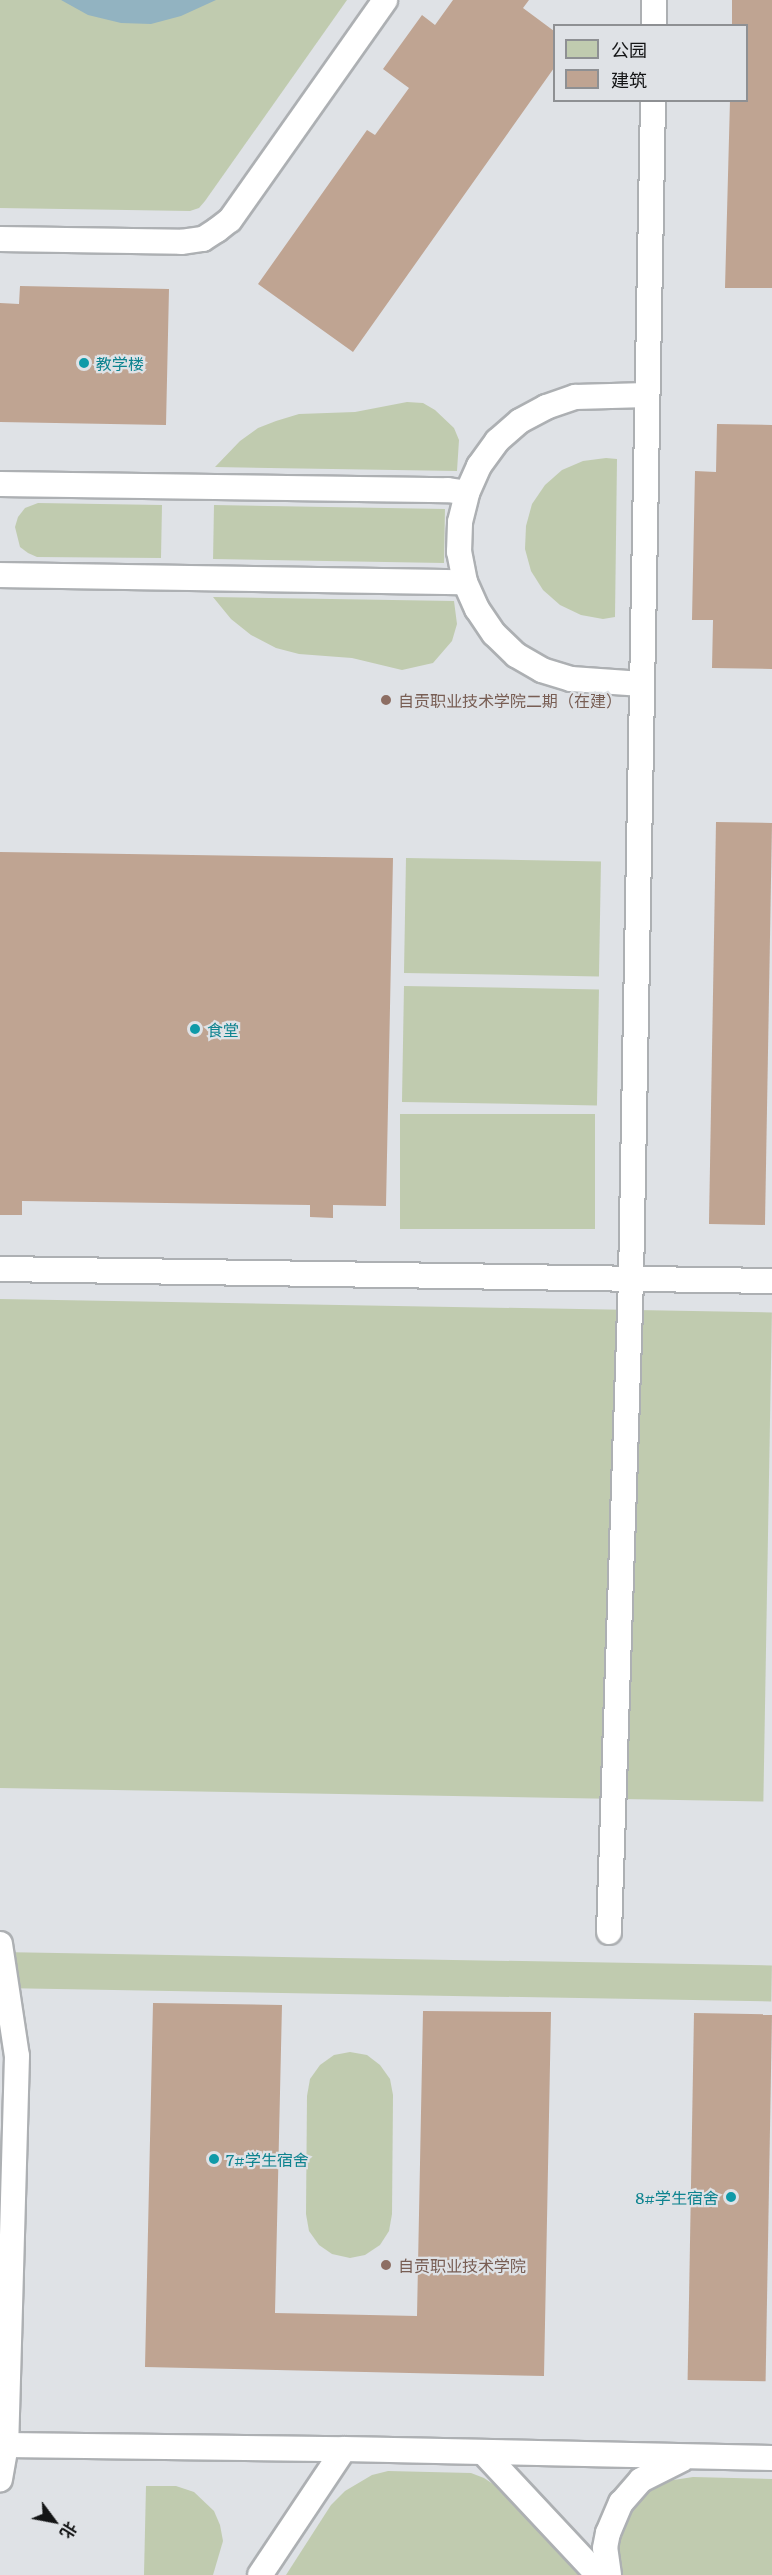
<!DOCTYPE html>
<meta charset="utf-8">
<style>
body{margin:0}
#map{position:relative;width:772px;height:2575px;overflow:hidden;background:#dfe2e6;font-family:Literata,"Noto Sans SC",serif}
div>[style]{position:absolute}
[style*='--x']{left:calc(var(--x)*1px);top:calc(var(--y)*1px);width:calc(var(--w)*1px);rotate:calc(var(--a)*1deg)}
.green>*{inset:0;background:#c0cbaf;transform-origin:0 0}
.water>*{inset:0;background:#92b3c1}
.building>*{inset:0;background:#bfa492;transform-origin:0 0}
.roads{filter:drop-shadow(2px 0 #adb0b3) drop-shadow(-2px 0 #adb0b3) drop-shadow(0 2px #adb0b3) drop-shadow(0 -2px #adb0b3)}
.lane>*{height:24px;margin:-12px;padding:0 12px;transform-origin:12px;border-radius:12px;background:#fff}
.dots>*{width:16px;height:16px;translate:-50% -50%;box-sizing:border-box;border:3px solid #dfe2e6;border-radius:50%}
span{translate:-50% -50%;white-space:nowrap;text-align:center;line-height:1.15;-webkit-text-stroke:4.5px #dfe2e6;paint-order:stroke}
.culture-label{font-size:16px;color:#0d838f}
.left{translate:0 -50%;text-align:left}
.right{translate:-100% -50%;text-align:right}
.education-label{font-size:16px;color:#785e54}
.legend{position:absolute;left:553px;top:24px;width:195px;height:78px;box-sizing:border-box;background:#dfe2e6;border:2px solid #8e9093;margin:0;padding:8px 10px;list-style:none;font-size:18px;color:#141516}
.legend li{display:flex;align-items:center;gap:12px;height:30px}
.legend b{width:30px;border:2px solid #8e9093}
.north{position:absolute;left:24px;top:2491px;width:60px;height:60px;-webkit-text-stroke:4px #dfe2e6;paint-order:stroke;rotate:122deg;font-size:16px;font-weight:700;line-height:24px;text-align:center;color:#141516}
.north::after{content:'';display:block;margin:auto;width:21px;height:27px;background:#141516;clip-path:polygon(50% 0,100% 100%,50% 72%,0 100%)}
</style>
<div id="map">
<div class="green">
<div style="clip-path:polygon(0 0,347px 0,205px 201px,199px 208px,190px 211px,0 208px)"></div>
<div style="clip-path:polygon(407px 402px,423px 403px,435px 410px,454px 428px,459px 440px,457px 471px,215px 467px,240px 441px,258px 428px,276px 421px,299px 414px,355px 412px)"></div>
<div style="clip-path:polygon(606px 458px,617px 459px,615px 617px,603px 619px,581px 615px,560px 605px,543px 590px,531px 571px,525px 549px,526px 526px,532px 504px,545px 485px,562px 470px,583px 461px)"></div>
<div style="clip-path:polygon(38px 503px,162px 505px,161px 558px,37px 557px,28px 553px,20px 547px,15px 527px,18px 517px,25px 508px)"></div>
<div style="left:214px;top:505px;width:231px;height:54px;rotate:1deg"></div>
<div style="clip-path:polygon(213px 597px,454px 601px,457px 624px,452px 641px,433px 663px,402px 670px,352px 658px,299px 654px,276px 648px,251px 635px,231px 619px)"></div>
<div style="left:406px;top:858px;width:195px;height:115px;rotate:1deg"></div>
<div style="left:404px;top:986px;width:195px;height:116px;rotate:1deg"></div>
<div style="left:400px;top:1114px;width:195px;height:115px"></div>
<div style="left:0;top:1299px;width:772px;height:489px;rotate:1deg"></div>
<div style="left:0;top:1952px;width:772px;height:36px;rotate:1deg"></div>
<div style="clip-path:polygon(350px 2052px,367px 2055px,380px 2065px,390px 2079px,393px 2095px,392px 2214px,389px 2231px,380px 2245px,365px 2255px,350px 2258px,332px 2254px,319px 2245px,309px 2231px,306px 2214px,307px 2096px,310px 2079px,320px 2065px,334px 2055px)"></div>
<div style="clip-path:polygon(388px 2471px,471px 2473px,484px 2478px,499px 2488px,580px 2575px,286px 2575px,331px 2505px,345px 2491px,372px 2475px)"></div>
<div style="clip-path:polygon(693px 2477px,772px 2479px,772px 2575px,623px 2575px,619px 2551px,620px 2536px,632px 2508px,643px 2496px,667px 2481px)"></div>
<div style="clip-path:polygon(146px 2486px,176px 2486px,194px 2492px,214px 2511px,220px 2525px,223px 2541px,213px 2575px,144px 2575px)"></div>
</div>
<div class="water">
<div style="clip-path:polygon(61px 0,216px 0,181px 16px,151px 24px,121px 23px,88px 15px)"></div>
</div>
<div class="building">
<div style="clip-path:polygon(453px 0,529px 0,523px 8px,554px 31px,554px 68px,353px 352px,258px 284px,367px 130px,375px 135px,409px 88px,383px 69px,422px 15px,435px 25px)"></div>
<div style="clip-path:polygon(732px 0,772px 0,772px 288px,725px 288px,730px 100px,747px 100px,747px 26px,732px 26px)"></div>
<div style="clip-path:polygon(20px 286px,169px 289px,166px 425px,0 422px,0 303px,19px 304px)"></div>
<div style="clip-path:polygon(717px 424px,772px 425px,772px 669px,712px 668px,713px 620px,692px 620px,695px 471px,716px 472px)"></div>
<div style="left:716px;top:822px;width:56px;height:402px;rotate:1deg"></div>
<div style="clip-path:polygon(0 852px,393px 858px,386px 1206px,333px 1205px,333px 1218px,310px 1217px,310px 1205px,22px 1201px,22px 1215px,0 1215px)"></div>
<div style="clip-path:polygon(153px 2003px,282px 2005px,275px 2313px,417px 2316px,423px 2011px,551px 2012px,544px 2376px,145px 2367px)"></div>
<div style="left:694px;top:2013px;width:78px;height:367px;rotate:1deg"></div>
</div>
<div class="roads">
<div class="lane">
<div style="--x:654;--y:26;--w:26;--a:-90"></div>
<div style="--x:0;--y:239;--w:181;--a:0.9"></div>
<div style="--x:181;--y:242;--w:22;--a:-8"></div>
<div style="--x:203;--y:239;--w:17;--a:-33"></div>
<div style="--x:217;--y:230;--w:16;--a:-38"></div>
<div style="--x:230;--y:220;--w:269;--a:-54.8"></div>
<div style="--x:0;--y:484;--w:448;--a:0.8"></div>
<div style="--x:448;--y:490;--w:19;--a:9"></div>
<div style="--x:0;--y:575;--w:465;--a:0.9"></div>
<div style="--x:642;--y:684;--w:71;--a:-176"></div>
<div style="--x:571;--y:679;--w:30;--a:-163"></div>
<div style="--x:542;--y:670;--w:30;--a:-150"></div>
<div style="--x:516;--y:655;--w:30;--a:-136"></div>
<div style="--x:494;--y:634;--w:30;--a:-124"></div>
<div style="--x:477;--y:609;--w:30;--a:-114"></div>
<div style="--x:465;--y:582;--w:31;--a:-101"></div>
<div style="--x:459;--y:552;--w:30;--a:-88"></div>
<div style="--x:460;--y:522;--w:30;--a:-76"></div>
<div style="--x:467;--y:493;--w:30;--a:-66"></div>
<div style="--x:479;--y:466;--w:31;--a:-54"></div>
<div style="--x:497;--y:441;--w:30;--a:-41"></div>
<div style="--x:520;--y:421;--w:30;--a:-28"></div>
<div style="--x:546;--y:407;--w:31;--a:-19"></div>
<div style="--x:575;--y:397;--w:72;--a:-1.6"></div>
<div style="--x:0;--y:1269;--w:772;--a:0.89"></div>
<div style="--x:609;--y:1932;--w:653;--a:-88.07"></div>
<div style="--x:631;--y:1279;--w:1179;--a:-88.93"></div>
<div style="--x:0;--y:1944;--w:113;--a:81.4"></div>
<div style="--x:17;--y:2056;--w:389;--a:91.6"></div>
<div style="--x:6;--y:2445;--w:35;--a:100"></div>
<div style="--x:6;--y:2445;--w:338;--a:0.7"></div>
<div style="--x:344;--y:2449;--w:428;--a:1.2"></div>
<div style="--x:483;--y:2452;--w:168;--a:46.9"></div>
<div style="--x:260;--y:2575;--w:151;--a:-56.3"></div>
<div style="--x:609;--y:2575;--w:27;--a:-98"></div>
<div style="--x:605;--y:2548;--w:15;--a:-79"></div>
<div style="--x:608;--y:2533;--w:33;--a:-67"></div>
<div style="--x:621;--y:2503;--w:30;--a:-49"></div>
<div style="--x:641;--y:2480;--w:45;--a:-26.6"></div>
</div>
</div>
<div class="dots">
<div style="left:84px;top:363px;background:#0f9aa8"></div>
<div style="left:386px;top:700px;background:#8d6e63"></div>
<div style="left:195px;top:1029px;background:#0f9aa8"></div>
<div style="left:214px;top:2159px;background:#0f9aa8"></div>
<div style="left:731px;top:2197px;background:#0f9aa8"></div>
<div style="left:386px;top:2265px;background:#8d6e63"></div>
</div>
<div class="culture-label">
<span class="left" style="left:96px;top:363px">教学楼</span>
<span class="left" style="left:207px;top:1029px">食堂</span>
<span class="left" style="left:226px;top:2159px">7#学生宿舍</span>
<span class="right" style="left:719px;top:2197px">8#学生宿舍</span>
</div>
<div class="education-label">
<span class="left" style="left:398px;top:700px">自贡职业技术学院二期（在建）</span>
<span class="left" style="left:398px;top:2265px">自贡职业技术学院</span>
</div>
<ul class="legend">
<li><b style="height:16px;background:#c0cbaf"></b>公园</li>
<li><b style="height:16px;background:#bfa492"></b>建筑</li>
</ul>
<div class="north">北</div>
</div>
